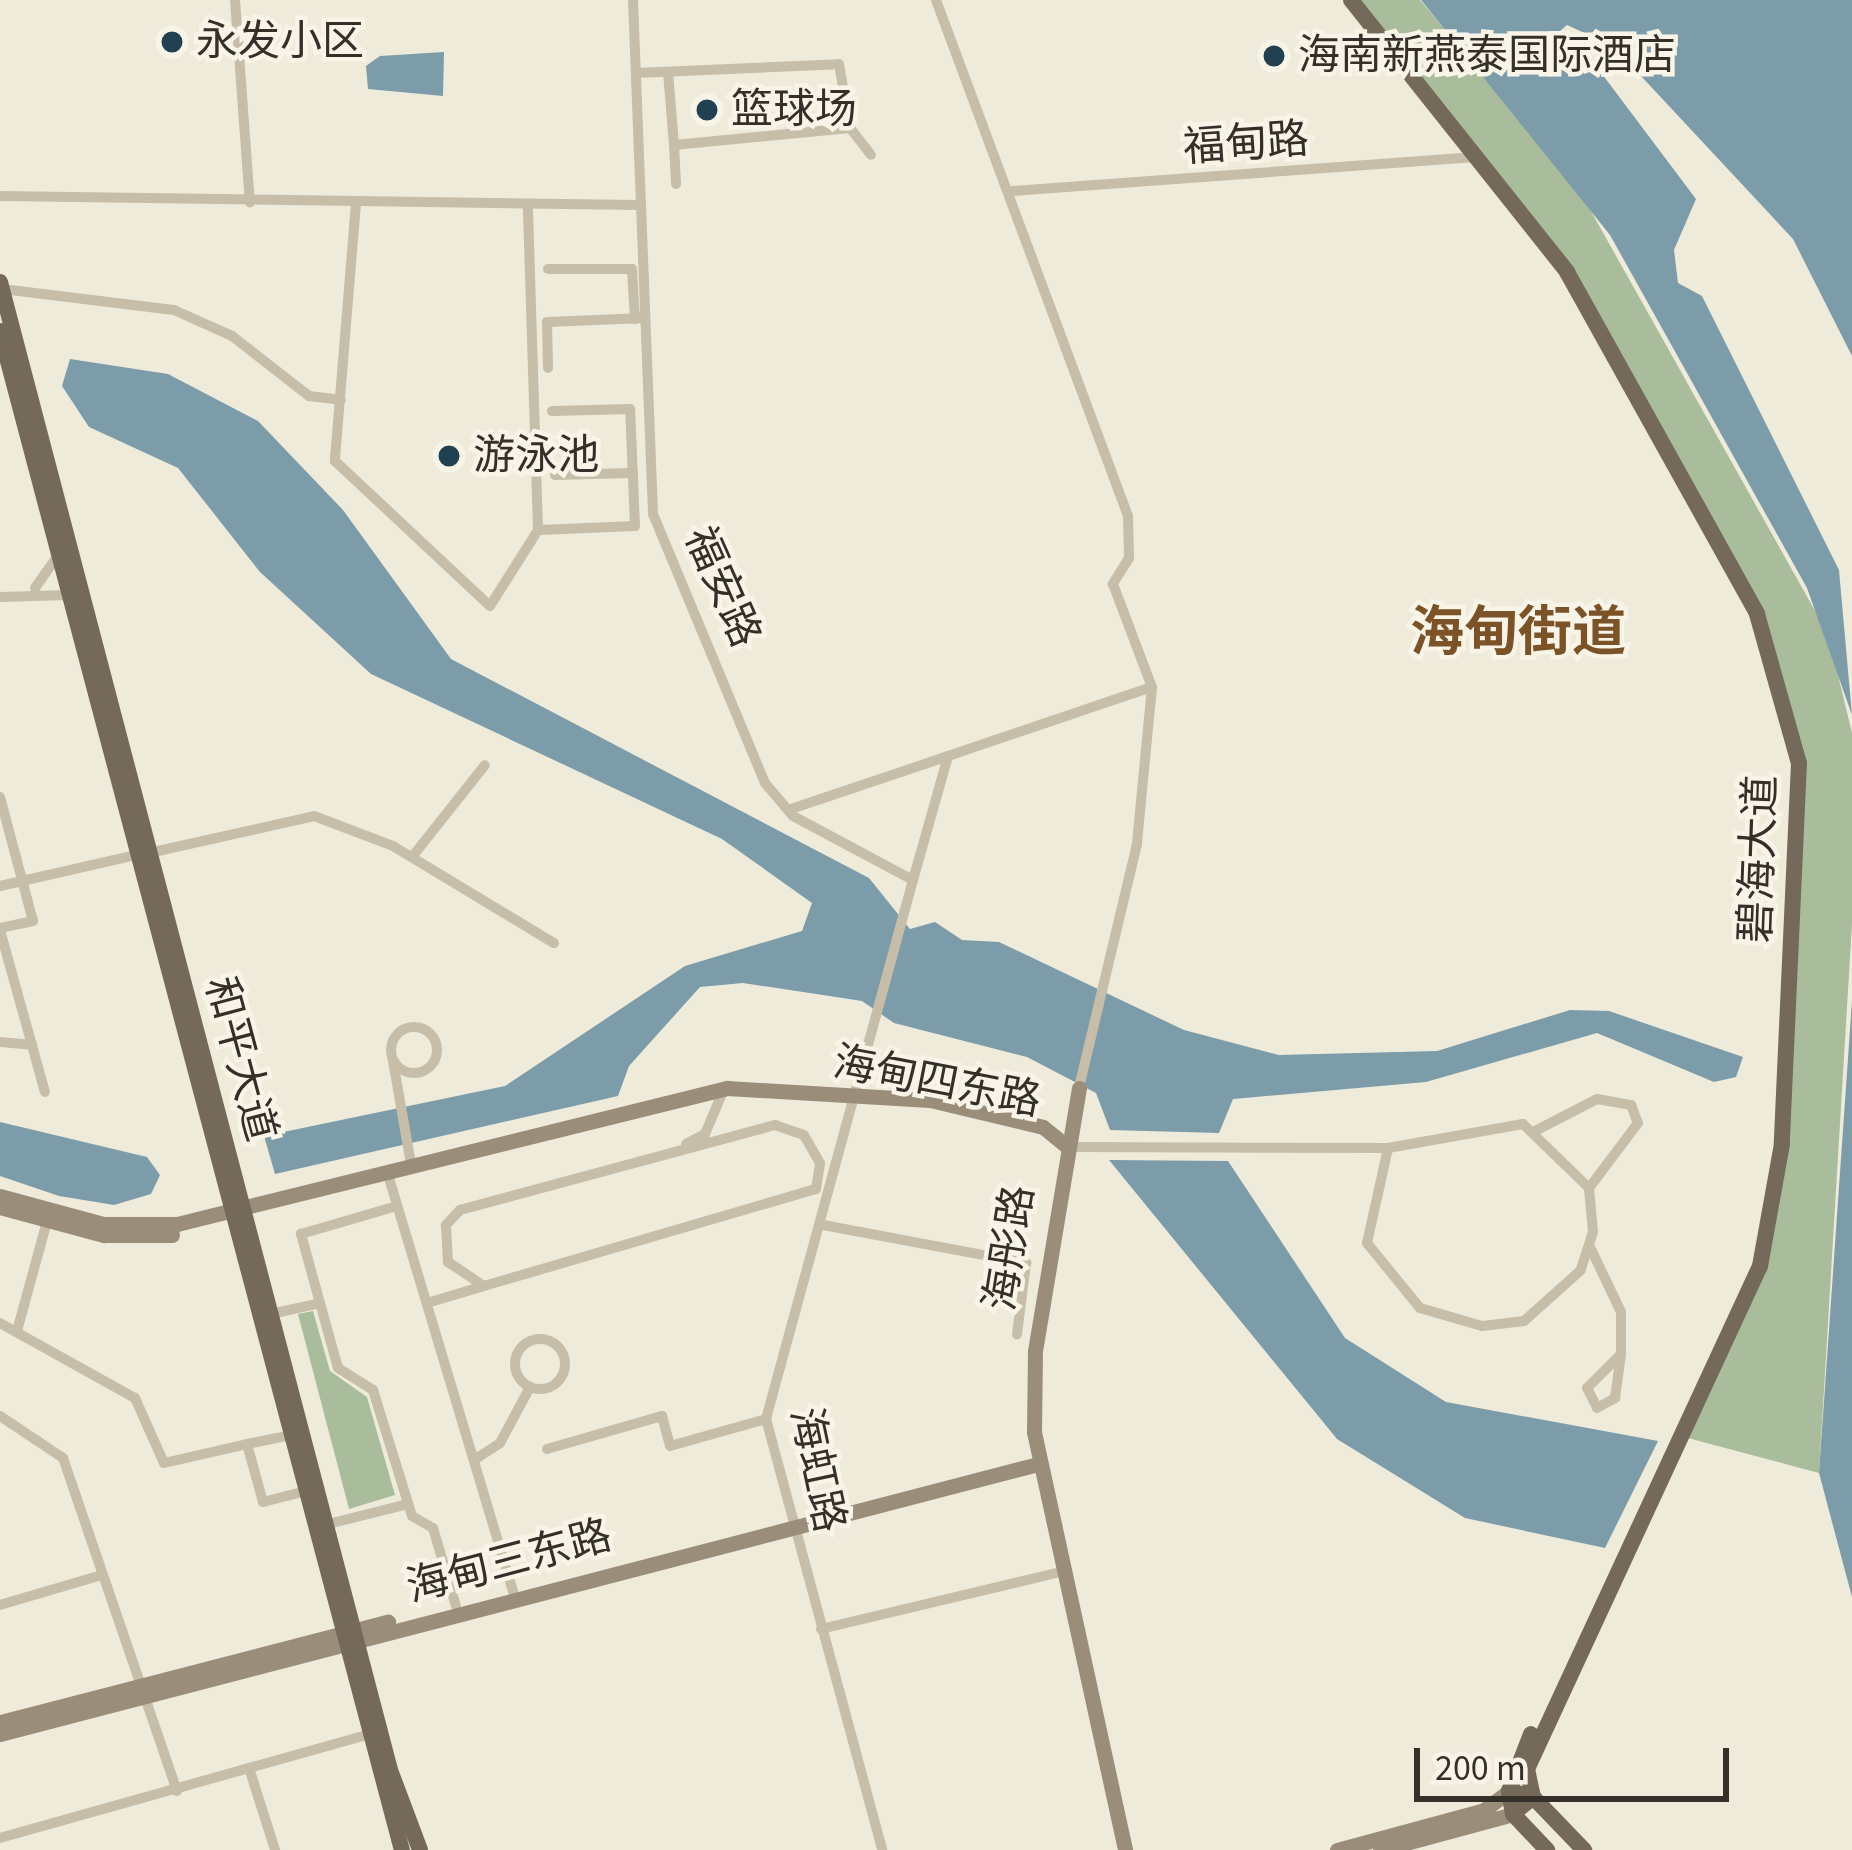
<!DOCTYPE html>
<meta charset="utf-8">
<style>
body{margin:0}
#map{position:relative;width:1852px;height:1850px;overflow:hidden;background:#efebdb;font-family:"Source Sans 3","Noto Sans SC",sans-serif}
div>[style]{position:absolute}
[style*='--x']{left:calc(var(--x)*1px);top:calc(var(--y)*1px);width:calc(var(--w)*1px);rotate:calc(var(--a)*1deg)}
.green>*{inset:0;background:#a9bd9c}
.water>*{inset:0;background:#7c9caa}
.street>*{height:10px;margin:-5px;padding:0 5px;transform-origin:5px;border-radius:5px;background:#c6bea8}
.street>.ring{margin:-5px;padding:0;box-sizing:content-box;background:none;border:10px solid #c6bea8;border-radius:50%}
.secondary>*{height:15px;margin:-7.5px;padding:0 7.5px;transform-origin:7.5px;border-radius:7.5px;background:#9a8e7a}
.primary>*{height:16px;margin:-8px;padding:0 8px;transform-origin:8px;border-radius:8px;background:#756a5a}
.dots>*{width:33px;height:33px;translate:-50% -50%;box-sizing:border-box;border:6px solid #f8f4e7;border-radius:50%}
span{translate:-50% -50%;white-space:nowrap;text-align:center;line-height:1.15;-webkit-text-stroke:9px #f8f4e7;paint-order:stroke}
.poi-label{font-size:42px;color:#342f28}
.left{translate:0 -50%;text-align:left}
.street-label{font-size:42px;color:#342f28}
.district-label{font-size:54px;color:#7c5227;font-weight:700}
.scale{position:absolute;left:1414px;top:1748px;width:315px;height:54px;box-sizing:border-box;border:6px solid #342f28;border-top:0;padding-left:15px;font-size:36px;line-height:42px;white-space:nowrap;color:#342f28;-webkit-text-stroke:9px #f8f4e7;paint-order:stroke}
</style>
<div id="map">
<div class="green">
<div style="clip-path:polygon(1353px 0,1420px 0,1578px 188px,1828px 634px,1852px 733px,1852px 924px,1819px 1473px,1684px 1437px,1752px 1295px,1778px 1176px,1801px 794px,1770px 643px,1582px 298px)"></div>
<div style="clip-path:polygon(313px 1311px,330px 1371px,367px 1397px,395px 1495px,349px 1509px,298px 1314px)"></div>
</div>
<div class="water">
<div style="clip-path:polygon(1421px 0,1852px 0,1852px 356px,1793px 239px,1613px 46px,1567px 25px,1522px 64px,1539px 74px,1572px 55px,1596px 66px,1696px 199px,1674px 250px,1678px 283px,1702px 296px,1839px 570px,1852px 715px,1807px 588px,1610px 235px)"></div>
<div style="clip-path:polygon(444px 52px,443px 96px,368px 89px,366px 66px,380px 56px)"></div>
<div style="clip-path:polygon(70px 359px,168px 374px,258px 421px,343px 510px,451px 659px,869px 878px,910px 929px,935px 922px,962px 940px,999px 942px,1184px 1030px,1279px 1055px,1437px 1051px,1570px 1010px,1609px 1011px,1743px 1057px,1736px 1077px,1714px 1082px,1597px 1033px,1426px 1082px,1233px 1099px,1219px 1133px,1110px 1130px,1096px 1093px,1027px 1057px,894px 1023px,862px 1001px,743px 983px,700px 987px,629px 1066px,618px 1096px,275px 1174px,264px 1136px,505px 1086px,685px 966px,802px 931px,812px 903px,722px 839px,371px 674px,260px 572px,178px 468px,89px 427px,62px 386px)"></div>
<div style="clip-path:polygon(1852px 1001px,1852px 1597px,1819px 1473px)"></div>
<div style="clip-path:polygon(0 1122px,147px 1157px,160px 1175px,151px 1194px,114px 1205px,59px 1196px,0 1176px)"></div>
<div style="clip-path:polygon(1109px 1160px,1228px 1161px,1345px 1338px,1446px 1402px,1658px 1441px,1605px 1548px,1465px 1518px,1337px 1439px)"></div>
</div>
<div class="street">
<div style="--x:235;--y:0;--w:203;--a:85.8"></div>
<div style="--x:633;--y:0;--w:514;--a:87.77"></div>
<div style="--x:653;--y:514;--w:291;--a:67.4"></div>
<div style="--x:765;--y:783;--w:43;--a:49.7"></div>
<div style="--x:793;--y:816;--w:136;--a:28.1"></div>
<div style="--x:913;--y:880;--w:559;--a:105.26"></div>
<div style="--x:766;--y:1419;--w:446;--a:74.9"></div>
<div style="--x:936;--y:0;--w:551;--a:69.59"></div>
<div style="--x:1128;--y:516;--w:42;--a:88.6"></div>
<div style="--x:1129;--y:558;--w:31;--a:122"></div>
<div style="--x:1113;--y:584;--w:110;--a:69.3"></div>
<div style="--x:1152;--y:687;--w:158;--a:95.5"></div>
<div style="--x:1137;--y:844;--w:251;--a:103.4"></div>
<div style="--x:668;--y:72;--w:73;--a:85.3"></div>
<div style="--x:674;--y:145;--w:177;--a:-5.5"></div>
<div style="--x:636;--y:73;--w:203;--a:-2.5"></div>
<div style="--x:839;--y:64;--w:65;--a:80.2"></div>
<div style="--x:850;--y:128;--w:34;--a:52"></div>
<div style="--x:674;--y:145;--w:39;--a:87"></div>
<div style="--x:1012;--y:191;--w:465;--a:-4.2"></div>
<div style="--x:0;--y:196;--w:640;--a:0.81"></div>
<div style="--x:356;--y:203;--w:259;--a:94.7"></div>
<div style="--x:335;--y:461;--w:212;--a:43.1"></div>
<div style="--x:490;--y:606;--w:90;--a:-57.7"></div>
<div style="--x:538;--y:530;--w:326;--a:-91.8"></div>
<div style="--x:548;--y:269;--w:84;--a:0"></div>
<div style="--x:632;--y:269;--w:50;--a:86.6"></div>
<div style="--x:2;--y:289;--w:173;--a:7"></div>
<div style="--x:174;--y:310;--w:64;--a:24.1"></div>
<div style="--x:232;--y:336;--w:98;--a:37.9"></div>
<div style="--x:309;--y:396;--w:32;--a:7"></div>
<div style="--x:548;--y:368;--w:46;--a:-91.2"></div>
<div style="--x:547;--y:322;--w:98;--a:-2.3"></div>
<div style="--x:555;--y:475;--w:78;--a:-1.5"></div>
<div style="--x:538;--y:530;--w:97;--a:-2.4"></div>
<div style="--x:635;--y:526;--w:117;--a:-92.4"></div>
<div style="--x:630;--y:409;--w:78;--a:178.5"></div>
<div style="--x:35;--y:588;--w:42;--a:-54.8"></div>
<div style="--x:0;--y:597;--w:69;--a:-1.7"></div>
<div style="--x:0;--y:797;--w:128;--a:75.1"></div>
<div style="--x:33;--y:921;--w:34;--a:168"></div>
<div style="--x:788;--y:810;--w:169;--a:-18.6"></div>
<div style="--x:149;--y:853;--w:169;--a:-12.6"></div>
<div style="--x:314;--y:816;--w:85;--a:20.8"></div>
<div style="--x:393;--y:846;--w:188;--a:31.1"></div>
<div style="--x:412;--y:857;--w:117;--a:-51.6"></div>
<div style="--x:913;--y:880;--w:129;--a:-74.2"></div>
<div style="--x:948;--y:756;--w:215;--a:-18.7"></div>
<div style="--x:0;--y:886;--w:140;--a:-12.8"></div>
<div style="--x:0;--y:930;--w:168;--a:74.5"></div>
<div class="ring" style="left:391px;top:1027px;width:36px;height:36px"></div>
<div style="--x:0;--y:1042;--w:32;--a:5"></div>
<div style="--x:393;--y:1061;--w:105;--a:80.1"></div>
<div style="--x:1537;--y:1130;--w:68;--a:-27.3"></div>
<div style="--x:1597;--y:1099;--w:35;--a:10"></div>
<div style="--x:1631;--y:1105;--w:19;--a:69"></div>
<div style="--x:1638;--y:1123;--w:81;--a:127"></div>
<div style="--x:686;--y:1144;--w:21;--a:-28"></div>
<div style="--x:705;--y:1134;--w:41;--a:-67.2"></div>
<div style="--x:1068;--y:1147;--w:320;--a:0.2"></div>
<div style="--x:1388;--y:1148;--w:137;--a:-10.1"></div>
<div style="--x:1523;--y:1124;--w:92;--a:44.1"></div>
<div style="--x:1589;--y:1188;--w:44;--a:84.8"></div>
<div style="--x:1593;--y:1232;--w:40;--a:108"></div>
<div style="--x:1581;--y:1270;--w:76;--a:138.2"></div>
<div style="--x:1524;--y:1321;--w:42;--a:173.2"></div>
<div style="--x:1482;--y:1326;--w:65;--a:-163.8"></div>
<div style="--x:1420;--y:1308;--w:84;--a:-129.2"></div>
<div style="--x:1367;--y:1243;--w:97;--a:-77.5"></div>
<div style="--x:389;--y:1178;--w:432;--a:73.3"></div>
<div style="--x:823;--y:1225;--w:207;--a:10.6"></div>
<div style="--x:1026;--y:1263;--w:72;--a:97.2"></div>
<div style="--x:1590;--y:1247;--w:72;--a:64.5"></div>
<div style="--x:1621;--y:1312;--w:42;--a:90"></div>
<div style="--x:1621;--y:1354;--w:48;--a:135"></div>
<div style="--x:1587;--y:1388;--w:22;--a:63"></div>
<div style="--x:1597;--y:1408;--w:21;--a:-29"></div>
<div style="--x:1615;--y:1398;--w:44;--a:-82.2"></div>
<div style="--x:320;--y:1303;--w:67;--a:74.5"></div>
<div style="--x:338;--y:1368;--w:41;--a:32.2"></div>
<div style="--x:373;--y:1390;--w:132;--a:72.8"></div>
<div style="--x:412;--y:1516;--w:24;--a:30"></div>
<div style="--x:433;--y:1528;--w:81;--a:73.6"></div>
<div style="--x:427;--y:1303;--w:59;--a:-16.6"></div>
<div style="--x:484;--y:1286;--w:346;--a:-16.3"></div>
<div style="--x:816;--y:1189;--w:26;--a:-81"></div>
<div style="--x:820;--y:1163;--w:32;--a:-120"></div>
<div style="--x:804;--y:1135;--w:31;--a:-161"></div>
<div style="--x:775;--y:1125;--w:326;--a:164.9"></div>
<div style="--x:460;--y:1210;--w:21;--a:133"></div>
<div style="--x:446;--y:1225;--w:37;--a:87"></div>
<div style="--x:448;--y:1262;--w:43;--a:33.7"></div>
<div style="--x:271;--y:1314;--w:50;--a:-12.7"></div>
<div style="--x:320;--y:1303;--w:72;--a:-105.4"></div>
<div style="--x:301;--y:1234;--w:100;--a:-16.3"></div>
<div style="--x:0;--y:1323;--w:154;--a:29.1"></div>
<div style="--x:135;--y:1398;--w:71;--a:66"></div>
<div style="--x:164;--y:1463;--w:85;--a:-12.9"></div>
<div style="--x:247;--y:1444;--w:60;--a:74.6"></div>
<div style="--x:263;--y:1502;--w:40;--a:-14.4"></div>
<div style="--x:17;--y:1331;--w:114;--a:-74.7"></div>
<div class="ring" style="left:515px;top:1339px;width:40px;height:40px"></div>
<div style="--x:0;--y:1416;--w:76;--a:33.7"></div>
<div style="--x:63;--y:1458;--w:352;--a:71.1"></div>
<div style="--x:247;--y:1444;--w:41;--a:-11.3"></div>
<div style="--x:547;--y:1449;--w:120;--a:-16"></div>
<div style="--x:662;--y:1416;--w:31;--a:75"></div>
<div style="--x:670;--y:1446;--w:100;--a:-15.7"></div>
<div style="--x:474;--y:1460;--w:31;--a:-33"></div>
<div style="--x:500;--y:1443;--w:64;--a:-61.8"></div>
<div style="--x:328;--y:1524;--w:82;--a:-14"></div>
<div style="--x:0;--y:1605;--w:106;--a:-16.4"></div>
<div style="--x:821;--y:1629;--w:246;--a:-13.4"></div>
<div style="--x:250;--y:1771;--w:83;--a:72.4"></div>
<div style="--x:0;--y:1838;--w:378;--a:-15.7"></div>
</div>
<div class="secondary">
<div style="--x:1079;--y:1088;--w:267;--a:99.5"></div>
<div style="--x:1035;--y:1351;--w:81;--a:90.7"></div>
<div style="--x:1034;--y:1432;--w:428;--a:77.7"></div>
<div style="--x:0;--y:1196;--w:108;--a:15.1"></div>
<div style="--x:104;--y:1224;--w:73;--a:0"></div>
<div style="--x:177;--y:1224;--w:567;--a:-13.89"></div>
<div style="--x:727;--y:1088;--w:203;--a:3.4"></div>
<div style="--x:930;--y:1100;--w:116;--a:13.4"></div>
<div style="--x:1043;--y:1127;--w:32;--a:39"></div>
<div style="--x:0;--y:1207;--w:108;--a:15.1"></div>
<div style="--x:104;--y:1235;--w:68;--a:0"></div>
<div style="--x:0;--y:1722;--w:401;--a:-14.5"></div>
<div style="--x:0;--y:1734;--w:1073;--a:-14.58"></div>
<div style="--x:1337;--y:1850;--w:152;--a:-15.2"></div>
<div style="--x:1484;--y:1810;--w:31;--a:-37"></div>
<div style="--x:1380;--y:1850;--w:138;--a:-15.1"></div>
</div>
<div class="primary">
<div style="--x:1351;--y:0;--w:347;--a:51.5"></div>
<div style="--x:1567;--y:272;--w:391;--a:60.9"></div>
<div style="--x:1757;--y:614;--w:155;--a:74.3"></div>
<div style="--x:1799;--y:763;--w:381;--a:92.6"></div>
<div style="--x:1782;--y:1144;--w:124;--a:100.2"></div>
<div style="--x:1760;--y:1266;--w:554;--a:114.85"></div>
<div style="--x:1527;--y:1769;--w:29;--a:78"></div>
<div style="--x:1533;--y:1797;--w:74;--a:46.1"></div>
<div style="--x:0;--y:282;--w:1538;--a:75.31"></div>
<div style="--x:390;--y:1770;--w:85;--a:69.4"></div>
<div style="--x:0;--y:331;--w:1571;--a:75.18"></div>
<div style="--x:1509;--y:1791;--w:25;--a:14"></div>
<div style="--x:1533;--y:1797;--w:26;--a:140"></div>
<div style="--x:1513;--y:1814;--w:23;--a:-100"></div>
<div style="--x:1509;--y:1791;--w:61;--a:-68.9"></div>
<div style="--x:1513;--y:1814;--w:50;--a:46.6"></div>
</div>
<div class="dots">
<div style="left:172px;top:42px;background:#214152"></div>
<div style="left:1274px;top:56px;background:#214152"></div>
<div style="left:707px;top:110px;background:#214152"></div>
<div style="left:449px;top:456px;background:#214152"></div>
</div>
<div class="poi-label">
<span class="left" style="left:196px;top:42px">永发小区</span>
<span class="left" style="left:1298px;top:56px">海南新燕泰国际酒店</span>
<span class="left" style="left:731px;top:110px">篮球场</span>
<span class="left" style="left:473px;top:456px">游泳池</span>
</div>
<div class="street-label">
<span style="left:1246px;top:144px;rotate:-4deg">福甸路</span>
<span style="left:722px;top:587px;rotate:66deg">福安路</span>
<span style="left:1759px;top:859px;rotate:-88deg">碧海大道</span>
<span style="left:240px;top:1059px;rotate:75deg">和平大道</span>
<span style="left:937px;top:1082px;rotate:11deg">海甸四东路</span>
<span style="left:1010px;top:1248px;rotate:-81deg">海彤路</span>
<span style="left:817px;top:1470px;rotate:78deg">海虹路</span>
<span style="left:509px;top:1562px;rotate:-15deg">海甸三东路</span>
</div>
<div class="district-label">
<span style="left:1518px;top:634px">海甸街道</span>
</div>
<div class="scale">200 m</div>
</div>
